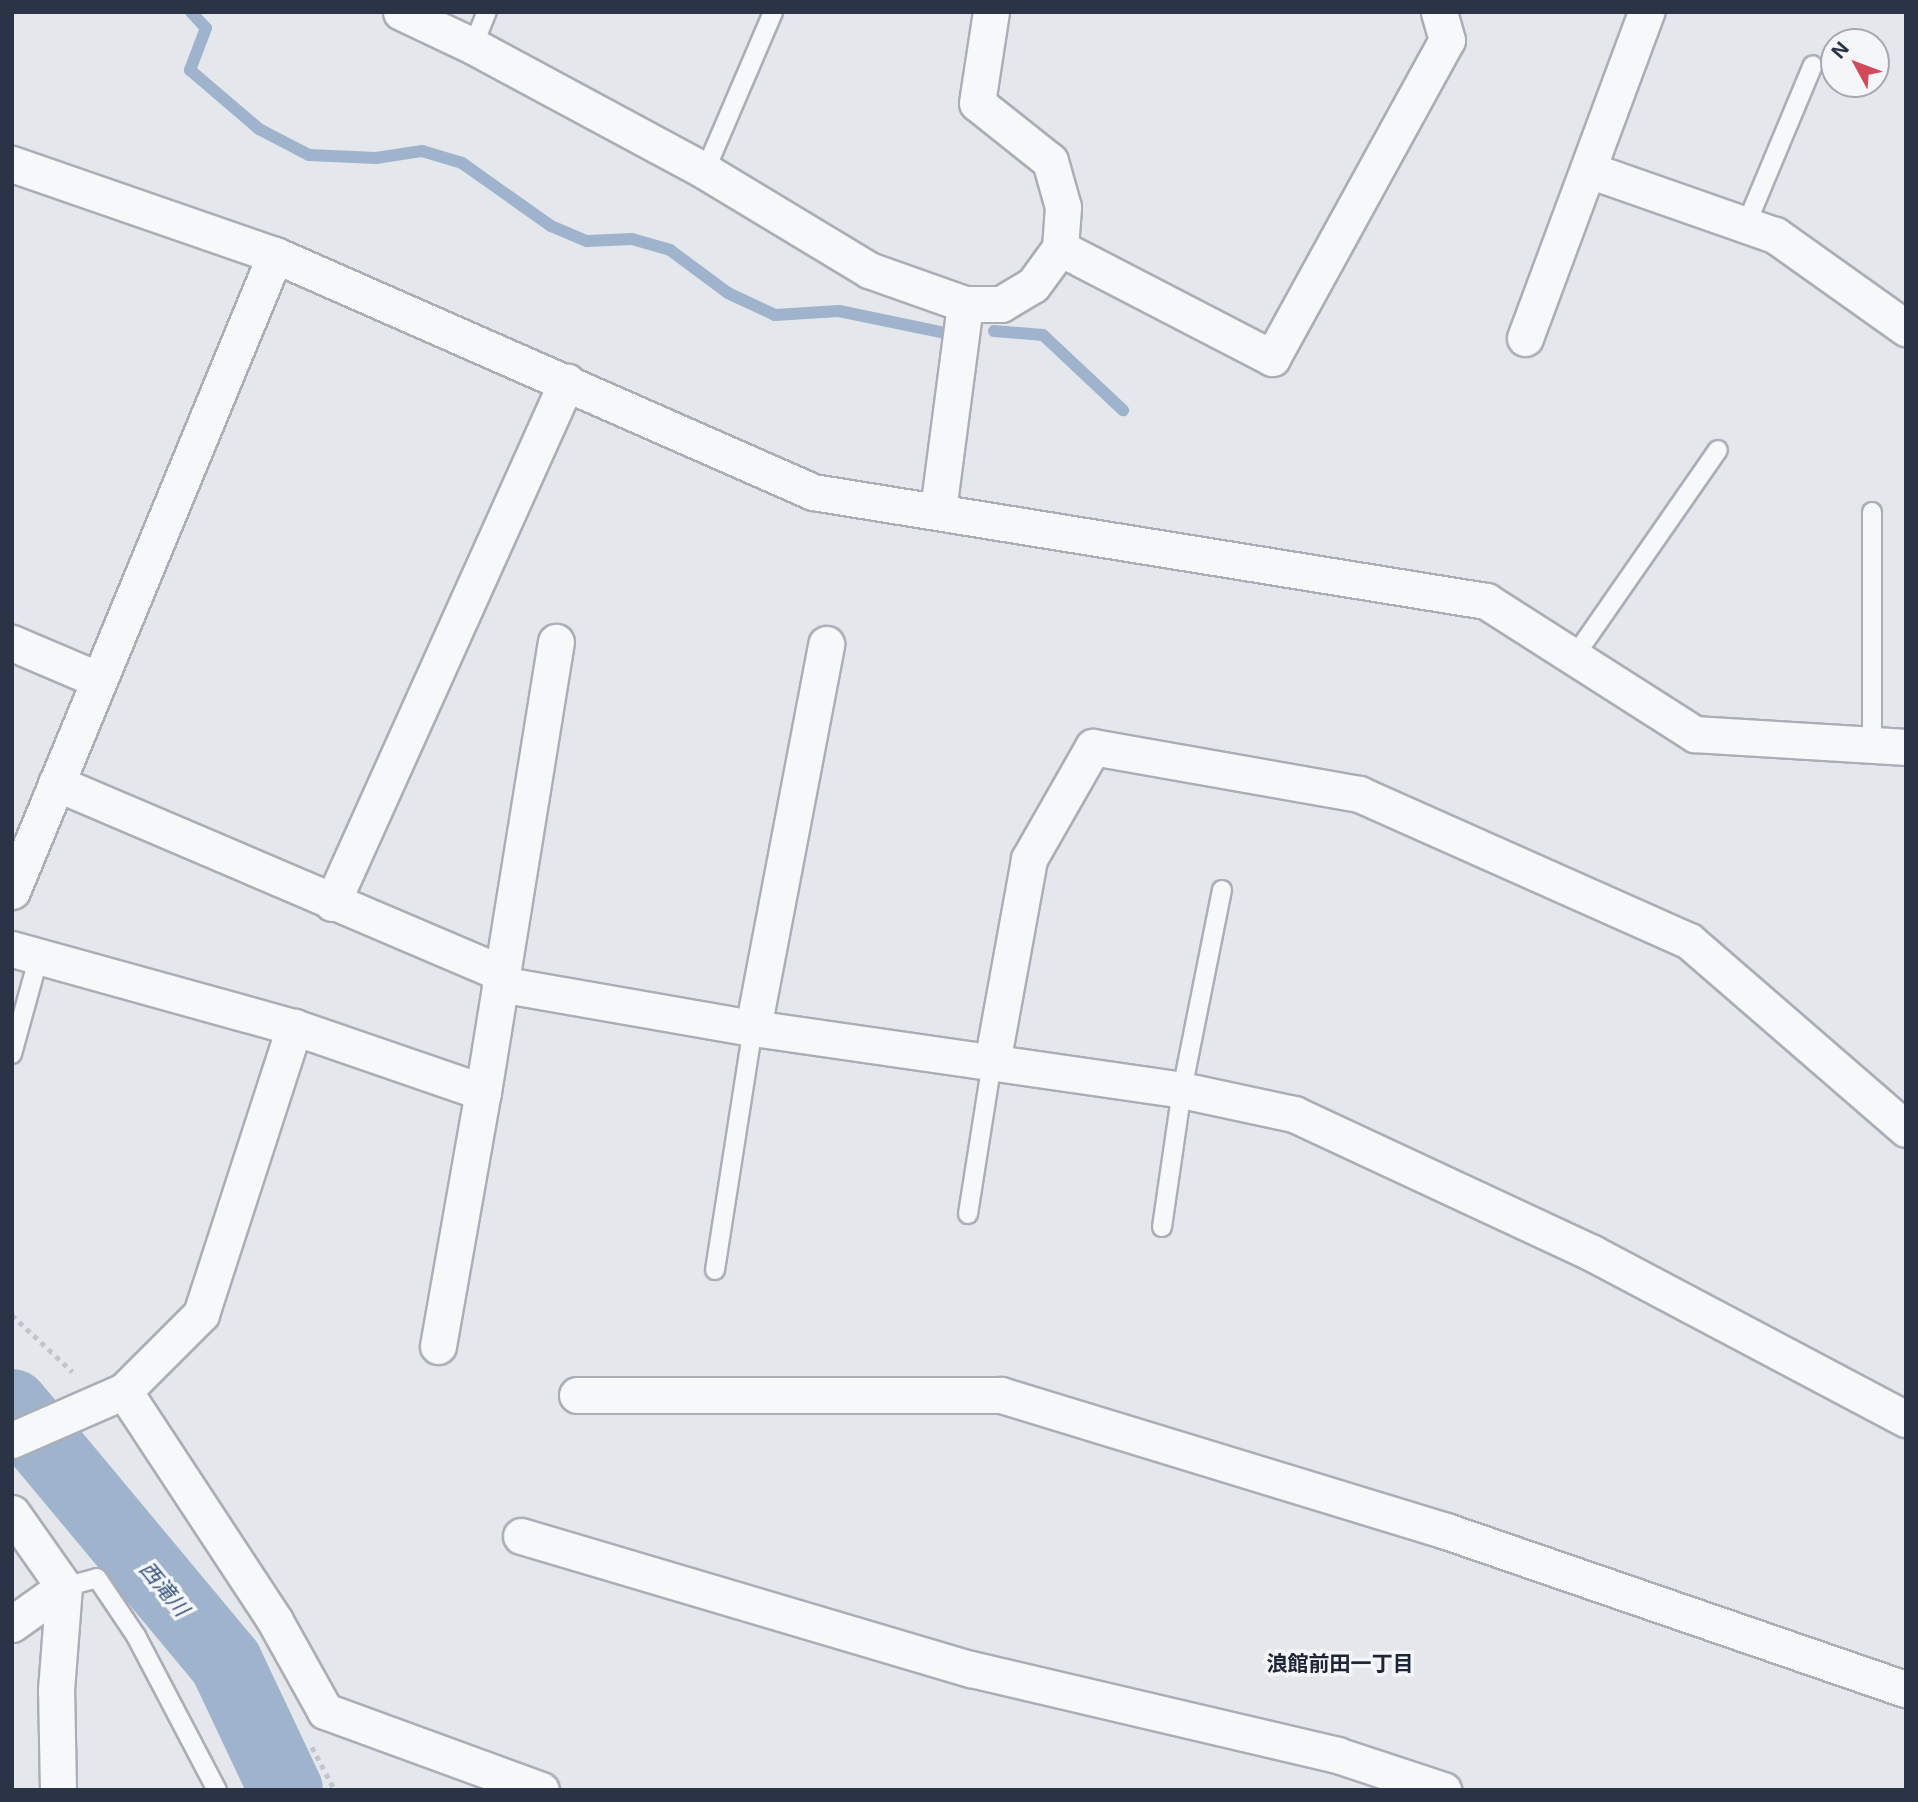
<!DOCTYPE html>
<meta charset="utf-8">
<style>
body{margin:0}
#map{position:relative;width:1918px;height:1802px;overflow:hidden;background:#e4e7ec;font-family:Inter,"Noto Sans JP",sans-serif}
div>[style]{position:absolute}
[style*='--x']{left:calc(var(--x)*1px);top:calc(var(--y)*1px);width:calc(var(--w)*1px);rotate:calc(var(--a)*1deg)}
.stream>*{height:12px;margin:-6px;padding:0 6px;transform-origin:6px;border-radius:6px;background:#9fb4cc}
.river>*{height:74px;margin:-37px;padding:0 37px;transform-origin:37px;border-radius:37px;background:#9fb4cc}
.path>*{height:4.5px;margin-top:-2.25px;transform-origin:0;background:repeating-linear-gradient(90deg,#c2c5cb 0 5px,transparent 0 10px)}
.roads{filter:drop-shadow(2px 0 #a9aeb7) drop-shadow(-2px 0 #a9aeb7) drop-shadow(0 2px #a9aeb7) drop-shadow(0 -2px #a9aeb7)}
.lane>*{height:18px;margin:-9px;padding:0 9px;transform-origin:9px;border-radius:9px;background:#f7f8fa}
.street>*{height:35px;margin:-17.5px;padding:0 17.5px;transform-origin:17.5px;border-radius:17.5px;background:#f7f8fa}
span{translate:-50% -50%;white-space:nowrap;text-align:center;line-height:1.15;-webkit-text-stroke:7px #f4f6f9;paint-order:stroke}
.water-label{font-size:21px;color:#34527a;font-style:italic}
.neighbourhood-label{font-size:21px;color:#1d2536;font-weight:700}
.frame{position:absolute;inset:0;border:14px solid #2b3445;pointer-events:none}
.north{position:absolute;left:1820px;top:28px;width:70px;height:70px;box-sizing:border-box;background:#f4f6f9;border:2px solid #a4a8b1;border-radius:50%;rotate:311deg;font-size:19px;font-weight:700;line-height:28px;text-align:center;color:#2b3445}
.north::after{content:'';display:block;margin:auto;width:24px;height:32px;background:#d1495b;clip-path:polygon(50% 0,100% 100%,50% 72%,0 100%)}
</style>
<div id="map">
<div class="stream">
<div style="--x:191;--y:12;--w:22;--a:47"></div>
<div style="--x:206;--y:28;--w:45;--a:110.9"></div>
<div style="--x:190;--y:70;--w:91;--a:40.5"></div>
<div style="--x:259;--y:129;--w:56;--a:27.5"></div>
<div style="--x:309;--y:155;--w:67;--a:2.6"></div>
<div style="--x:376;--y:158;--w:47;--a:-8.7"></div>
<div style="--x:422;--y:151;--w:42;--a:16.7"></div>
<div style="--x:462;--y:163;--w:109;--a:35.3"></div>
<div style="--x:551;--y:226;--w:39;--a:23"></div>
<div style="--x:587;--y:241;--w:45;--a:-2.5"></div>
<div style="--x:632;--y:239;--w:40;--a:16"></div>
<div style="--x:670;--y:250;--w:72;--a:36.6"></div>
<div style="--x:728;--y:293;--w:52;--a:25.1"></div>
<div style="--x:775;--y:315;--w:64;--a:-3.6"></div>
<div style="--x:839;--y:311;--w:103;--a:11.7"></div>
<div style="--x:994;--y:331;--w:49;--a:4.7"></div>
<div style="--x:1043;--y:335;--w:110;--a:43.2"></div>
</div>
<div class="river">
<div style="--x:12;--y:1406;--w:334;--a:50.2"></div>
<div style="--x:226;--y:1663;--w:140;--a:64.7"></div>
</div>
<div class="path">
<div style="--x:12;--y:1315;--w:83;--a:43.1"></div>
<div style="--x:312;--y:1747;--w:49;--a:61.9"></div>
</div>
<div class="roads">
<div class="lane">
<div style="--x:473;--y:46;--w:37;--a:-68"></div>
<div style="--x:705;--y:171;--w:173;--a:-66.8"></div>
<div style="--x:1746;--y:225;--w:173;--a:-67.3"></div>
<div style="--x:1872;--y:512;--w:237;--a:90"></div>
<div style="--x:1574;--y:657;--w:252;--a:-55.2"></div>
<div style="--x:12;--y:1054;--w:102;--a:-74.6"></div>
<div style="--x:968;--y:1214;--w:153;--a:-81"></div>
<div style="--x:1162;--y:1227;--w:138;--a:-81.7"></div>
<div style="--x:1182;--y:1090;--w:204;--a:-78.7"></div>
<div style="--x:715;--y:1270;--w:245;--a:-81.1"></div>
<div style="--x:64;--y:1587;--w:34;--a:-15"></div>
<div style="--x:97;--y:1578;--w:70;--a:56.1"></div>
<div style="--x:136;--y:1636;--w:174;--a:62.3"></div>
</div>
<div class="street">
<div style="--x:401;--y:12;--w:80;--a:25.3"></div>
<div style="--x:473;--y:46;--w:264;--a:28.3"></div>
<div style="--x:705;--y:171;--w:192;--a:31.1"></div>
<div style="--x:869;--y:270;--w:102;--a:19.5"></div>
<div style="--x:12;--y:164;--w:278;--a:19.1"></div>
<div style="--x:275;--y:255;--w:588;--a:23.77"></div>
<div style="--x:813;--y:492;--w:682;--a:9.2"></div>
<div style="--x:1486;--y:601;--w:248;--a:32.5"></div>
<div style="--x:1695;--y:734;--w:211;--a:3.5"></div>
<div style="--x:1589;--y:170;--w:197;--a:19.3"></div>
<div style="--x:1775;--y:235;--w:161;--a:35.4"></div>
<div style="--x:1060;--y:248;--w:239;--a:27.4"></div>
<div style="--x:1272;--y:358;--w:363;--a:-61.2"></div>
<div style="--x:1447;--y:40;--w:29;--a:-106"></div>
<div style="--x:1525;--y:338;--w:348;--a:-69.6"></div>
<div style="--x:938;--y:510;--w:208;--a:-82.5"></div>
<div style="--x:965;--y:304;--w:36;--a:0"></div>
<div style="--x:1001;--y:304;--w:37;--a:-31"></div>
<div style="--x:1033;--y:285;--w:46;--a:-53.9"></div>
<div style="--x:1060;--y:248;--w:41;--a:-85.8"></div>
<div style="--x:1063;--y:207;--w:48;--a:-105.8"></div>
<div style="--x:1050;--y:161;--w:93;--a:-141.5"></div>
<div style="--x:977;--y:103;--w:92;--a:-81.3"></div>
<div style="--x:12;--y:643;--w:92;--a:23"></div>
<div style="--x:56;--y:783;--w:485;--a:23.1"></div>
<div style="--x:12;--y:891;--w:688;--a:-67.53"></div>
<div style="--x:332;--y:903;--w:572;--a:-65.76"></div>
<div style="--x:12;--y:949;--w:293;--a:15.5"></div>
<div style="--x:294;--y:1027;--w:200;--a:19"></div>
<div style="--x:483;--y:1092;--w:456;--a:-80.8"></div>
<div style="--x:500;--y:984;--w:257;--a:9.9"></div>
<div style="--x:753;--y:1028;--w:433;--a:8.2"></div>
<div style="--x:1182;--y:1090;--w:115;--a:12.1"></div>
<div style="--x:1294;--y:1114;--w:329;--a:25"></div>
<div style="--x:1592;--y:1253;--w:355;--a:27.9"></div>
<div style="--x:753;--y:1028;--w:391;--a:-79.2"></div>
<div style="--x:992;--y:1063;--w:207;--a:-79.7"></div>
<div style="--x:1029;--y:859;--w:129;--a:-60.3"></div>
<div style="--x:1093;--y:747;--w:270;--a:10"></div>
<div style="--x:1359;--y:794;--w:361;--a:24"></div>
<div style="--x:1689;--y:941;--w:287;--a:40.9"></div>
<div style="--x:438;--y:1346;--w:258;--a:-80"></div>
<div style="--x:124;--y:1391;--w:275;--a:56.7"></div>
<div style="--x:275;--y:1621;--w:103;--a:60.9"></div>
<div style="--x:325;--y:1711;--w:230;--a:20.1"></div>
<div style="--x:577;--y:1395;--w:424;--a:0"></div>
<div style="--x:1001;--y:1395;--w:465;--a:17"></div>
<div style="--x:1446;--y:1531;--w:486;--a:19"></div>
<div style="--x:12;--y:1440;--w:122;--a:-23.6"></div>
<div style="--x:124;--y:1391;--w:109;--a:-45"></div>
<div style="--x:201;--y:1314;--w:302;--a:-72"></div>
<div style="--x:12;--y:1513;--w:90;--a:54.9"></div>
<div style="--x:64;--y:1587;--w:64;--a:144.6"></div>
<div style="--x:521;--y:1536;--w:469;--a:16.5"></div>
<div style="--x:971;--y:1669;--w:376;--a:13.2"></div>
<div style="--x:1337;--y:1755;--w:112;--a:18.3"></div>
<div style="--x:58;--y:1790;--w:100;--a:-91.1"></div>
<div style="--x:56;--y:1690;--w:103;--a:-85.6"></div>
</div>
</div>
<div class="water-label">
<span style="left:164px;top:1589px;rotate:50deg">西滝川</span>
</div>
<div class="neighbourhood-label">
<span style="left:1340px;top:1664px">浪館前田一丁目</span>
</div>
<div class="frame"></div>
<div class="north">N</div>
</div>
